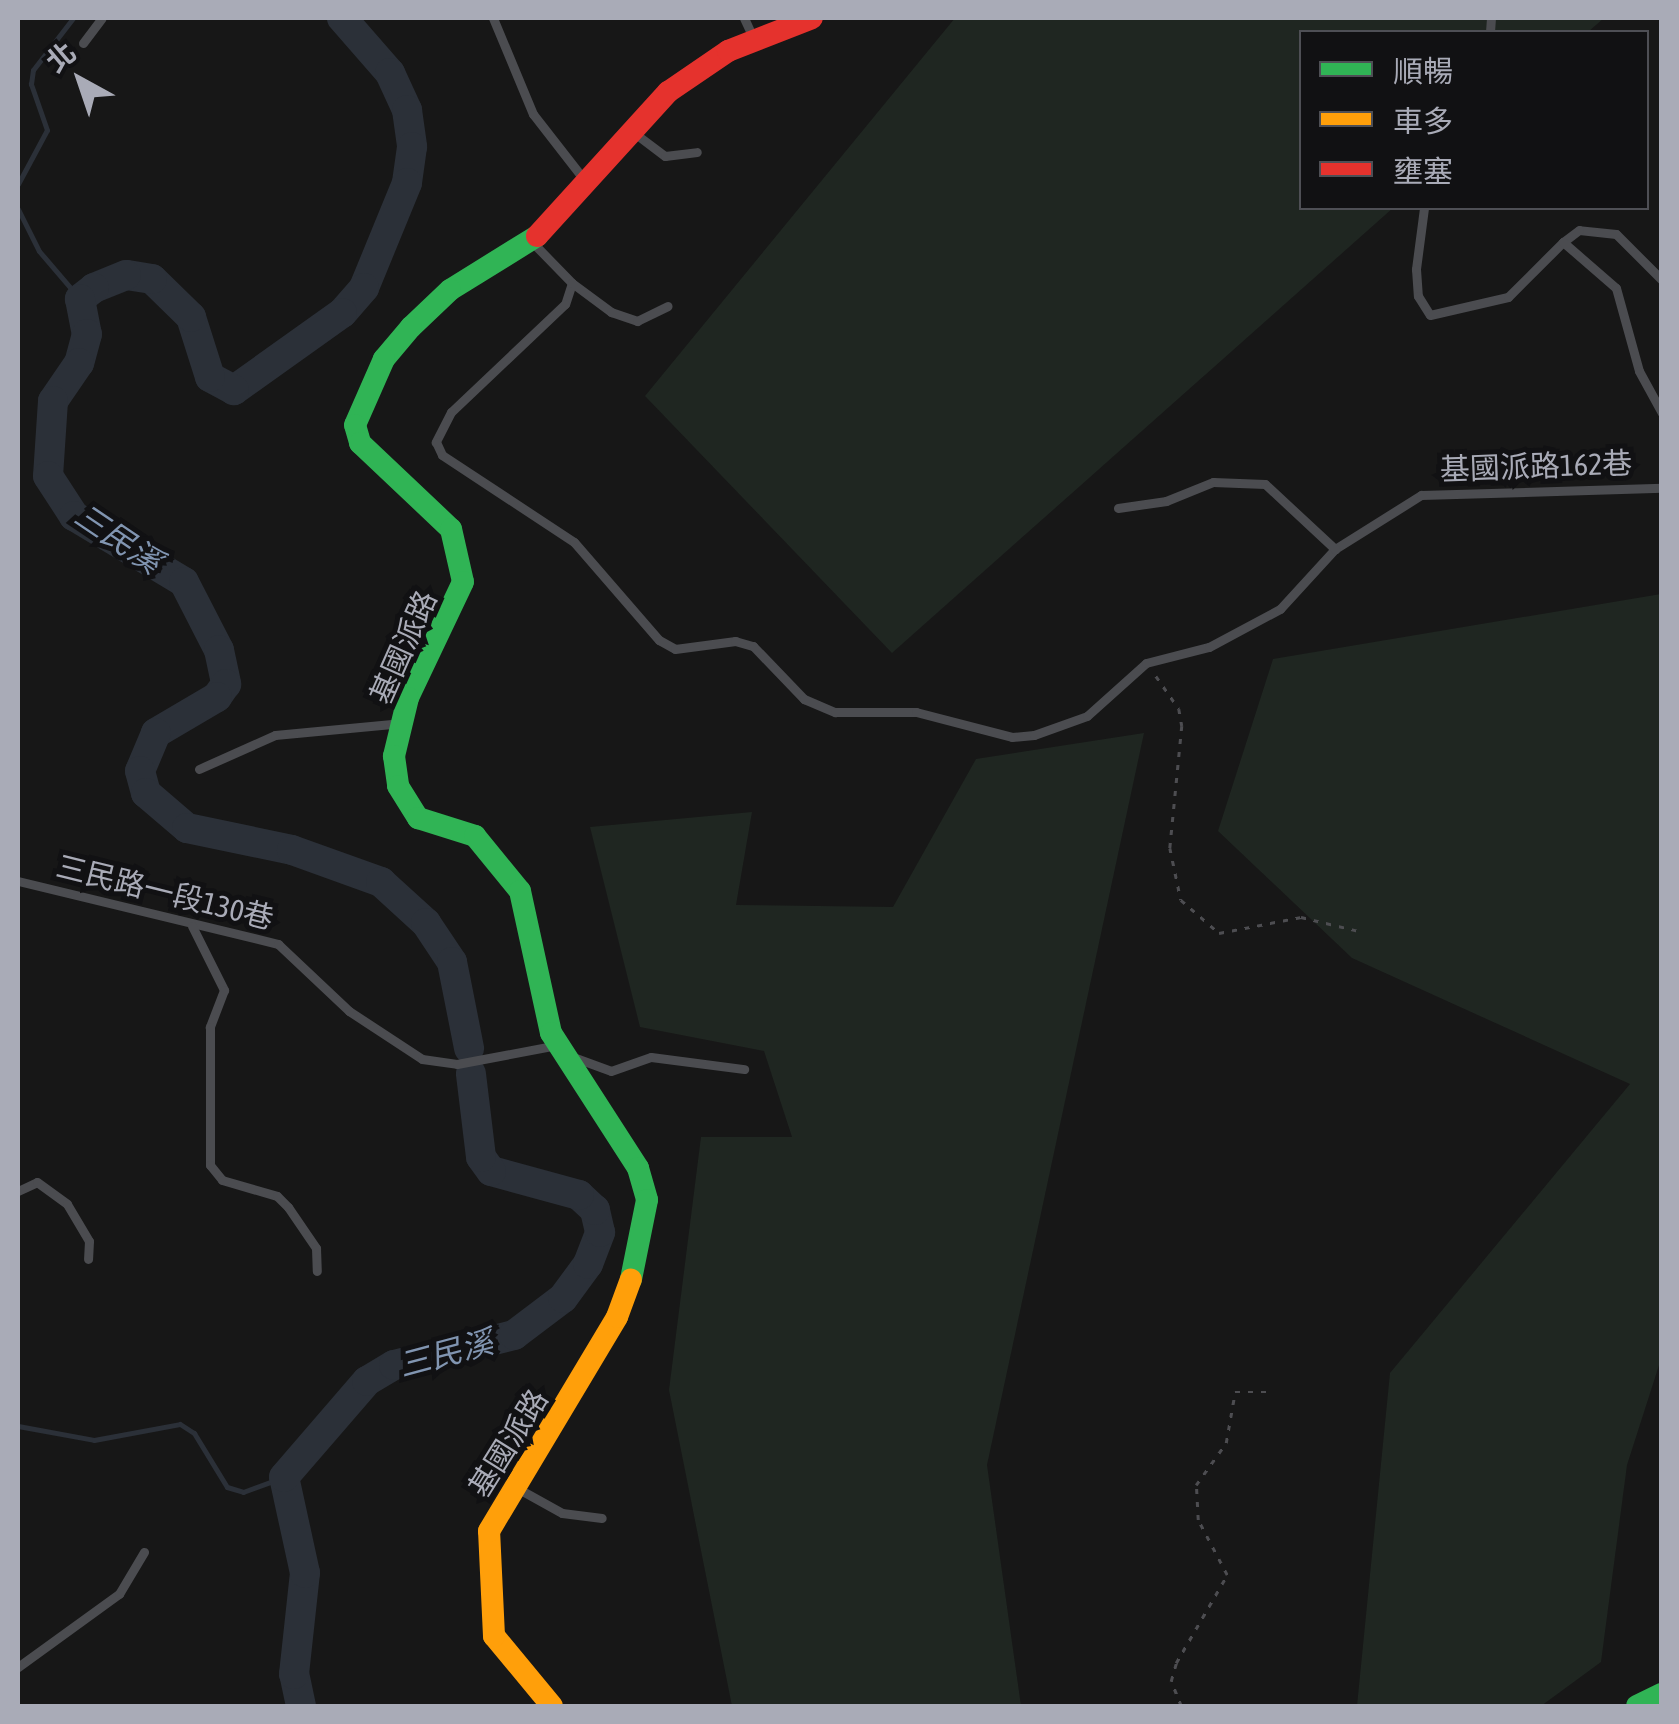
<!DOCTYPE html>
<meta charset="utf-8">
<style>
body{margin:0}
#map{position:relative;width:1679px;height:1724px;overflow:hidden;background:#171717;font-family:"Asap Condensed","Noto Sans TC",sans-serif}
div>[style]{position:absolute}
[style*='--x']{left:calc(var(--x)*1px);top:calc(var(--y)*1px);width:calc(var(--w)*1px);rotate:calc(var(--a)*1deg)}
.green>*{inset:0;background:#1f2621}
.stream>*{height:5px;margin:-2.5px;padding:0 2.5px;transform-origin:2.5px;border-radius:2.5px;background:#2b3038}
.river>*{height:30px;margin:-15px;padding:0 15px;transform-origin:15px;border-radius:15px;background:#2b3038}
.path>*{height:2.5px;margin-top:-1.25px;transform-origin:0;background:repeating-linear-gradient(90deg,#4d4d51 0 5px,transparent 0 13px)}
.lane>*{height:9px;margin:-4.5px;padding:0 4.5px;transform-origin:4.5px;border-radius:4.5px;background:#4b4c50}
.fast>*{height:22px;margin:-11px;padding:0 11px;transform-origin:11px;border-radius:11px;background:#30b455}
.slow>*{height:22px;margin:-11px;padding:0 11px;transform-origin:11px;border-radius:11px;background:#ff9f0a}
.jam>*{height:22px;margin:-11px;padding:0 11px;transform-origin:11px;border-radius:11px;background:#e5322d}
span{translate:-50% -50%;white-space:nowrap;text-align:center;line-height:1.15;-webkit-text-stroke:10px #111113;paint-order:stroke}
.street-label{font-size:30px;color:#a9abb7}
.water-label{font-size:32px;color:#8195b1;font-style:italic}
.frame{position:absolute;inset:0;border:20px solid #a9abb7;pointer-events:none}
.legend{position:absolute;left:1299px;top:30px;width:350px;height:180px;box-sizing:border-box;background:#111113;border:2px solid #4e4f55;margin:0;padding:12px 18px;list-style:none;font-size:30px;color:#a9abb7}
.legend li{display:flex;align-items:center;gap:20px;height:50px}
.legend b{width:50px;border:2px solid #4e4f55}
.north{position:absolute;left:30px;top:30px;width:100px;height:100px;-webkit-text-stroke:8px #111113;paint-order:stroke;rotate:320deg;font-size:28px;font-weight:700;line-height:40px;text-align:center;color:#a9abb7}
.north::after{content:'';display:block;margin:auto;width:35px;height:45px;background:#a9abb7;clip-path:polygon(50% 0,100% 100%,50% 72%,0 100%)}
</style>
<div id="map">
<div class="green">
<div style="clip-path:polygon(955px 18px,1604px 18px,1588px 32px,1302px 32px,1302px 208px,1393px 208px,892px 653px,645px 396px)"></div>
<div style="clip-path:polygon(1661px 594px,1661px 1359px,1627px 1465px,1601px 1662px,1541px 1706px,1357px 1706px,1390px 1373px,1630px 1084px,1352px 958px,1218px 831px,1273px 659px)"></div>
<div style="clip-path:polygon(1144px 733px,987px 1465px,1021px 1706px,732px 1706px,669px 1390px,701px 1137px,792px 1137px,764px 1051px,640px 1027px,590px 827px,752px 812px,736px 905px,893px 907px,976px 759px)"></div>
</div>
<div class="stream">
<div style="--x:18;--y:184;--w:61;--a:-61.8"></div>
<div style="--x:47;--y:130;--w:49;--a:-109.2"></div>
<div style="--x:31;--y:84;--w:14;--a:-82"></div>
<div style="--x:33;--y:70;--w:66;--a:-52.4"></div>
<div style="--x:18;--y:209;--w:47;--a:63.4"></div>
<div style="--x:39;--y:251;--w:63;--a:49.5"></div>
<div style="--x:18;--y:1426;--w:77;--a:10.4"></div>
<div style="--x:94;--y:1440;--w:87;--a:-10.5"></div>
<div style="--x:180;--y:1424;--w:17;--a:33"></div>
<div style="--x:194;--y:1433;--w:63;--a:58.6"></div>
<div style="--x:227;--y:1487;--w:17;--a:17"></div>
<div style="--x:243;--y:1492;--w:44;--a:-20.1"></div>
</div>
<div class="river">
<div style="--x:342;--y:18;--w:73;--a:48.9"></div>
<div style="--x:390;--y:73;--w:41;--a:65.3"></div>
<div style="--x:407;--y:110;--w:37;--a:82"></div>
<div style="--x:412;--y:147;--w:36;--a:98"></div>
<div style="--x:407;--y:183;--w:113;--a:112.3"></div>
<div style="--x:364;--y:288;--w:33;--a:131"></div>
<div style="--x:342;--y:313;--w:133;--a:144.5"></div>
<div style="--x:234;--y:390;--w:27;--a:-152"></div>
<div style="--x:210;--y:377;--w:63;--a:-107.6"></div>
<div style="--x:191;--y:317;--w:54;--a:-135.7"></div>
<div style="--x:152;--y:279;--w:26;--a:-171"></div>
<div style="--x:126;--y:275;--w:35;--a:158"></div>
<div style="--x:94;--y:288;--w:18;--a:142"></div>
<div style="--x:80;--y:299;--w:36;--a:79"></div>
<div style="--x:87;--y:334;--w:30;--a:105"></div>
<div style="--x:79;--y:363;--w:46;--a:124.4"></div>
<div style="--x:53;--y:401;--w:75;--a:93.8"></div>
<div style="--x:48;--y:476;--w:48;--a:57"></div>
<div style="--x:74;--y:516;--w:128;--a:31"></div>
<div style="--x:184;--y:582;--w:76;--a:62.8"></div>
<div style="--x:219;--y:650;--w:35;--a:78"></div>
<div style="--x:226;--y:684;--w:16;--a:125"></div>
<div style="--x:217;--y:697;--w:71;--a:149.5"></div>
<div style="--x:156;--y:733;--w:41;--a:112.8"></div>
<div style="--x:140;--y:771;--w:23;--a:75"></div>
<div style="--x:146;--y:793;--w:54;--a:40.5"></div>
<div style="--x:187;--y:828;--w:107;--a:11.8"></div>
<div style="--x:292;--y:850;--w:95;--a:19.8"></div>
<div style="--x:381;--y:882;--w:61;--a:42.3"></div>
<div style="--x:426;--y:923;--w:47;--a:56.3"></div>
<div style="--x:452;--y:962;--w:88;--a:78.8"></div>
<div style="--x:301;--y:1706;--w:33;--a:-102"></div>
<div style="--x:294;--y:1674;--w:102;--a:-83.8"></div>
<div style="--x:305;--y:1573;--w:98;--a:-102.3"></div>
<div style="--x:284;--y:1477;--w:127;--a:-49.2"></div>
<div style="--x:367;--y:1381;--w:31;--a:-31"></div>
<div style="--x:394;--y:1365;--w:124;--a:-14"></div>
<div style="--x:514;--y:1335;--w:61;--a:-37.1"></div>
<div style="--x:563;--y:1298;--w:42;--a:-53.7"></div>
<div style="--x:588;--y:1264;--w:34;--a:-69"></div>
<div style="--x:600;--y:1232;--w:23;--a:-103"></div>
<div style="--x:595;--y:1210;--w:22;--a:-137"></div>
<div style="--x:579;--y:1195;--w:91;--a:-164.7"></div>
<div style="--x:491;--y:1171;--w:17;--a:-126"></div>
<div style="--x:481;--y:1157;--w:84;--a:-96.9"></div>
</div>
<div class="path">
<div style="--x:1156;--y:676;--w:40;--a:55.1"></div>
<div style="--x:1179;--y:709;--w:17;--a:80"></div>
<div style="--x:1182;--y:726;--w:123;--a:95.6"></div>
<div style="--x:1170;--y:848;--w:53;--a:78.1"></div>
<div style="--x:1181;--y:900;--w:50;--a:41"></div>
<div style="--x:1219;--y:933;--w:84;--a:-11"></div>
<div style="--x:1301;--y:917;--w:60;--a:13.6"></div>
<div style="--x:1181;--y:1706;--w:27;--a:-112"></div>
<div style="--x:1171;--y:1681;--w:19;--a:-74"></div>
<div style="--x:1176;--y:1663;--w:102;--a:-59.9"></div>
<div style="--x:1227;--y:1575;--w:62;--a:-117.8"></div>
<div style="--x:1198;--y:1520;--w:35;--a:-93"></div>
<div style="--x:1196;--y:1485;--w:52;--a:-54.5"></div>
<div style="--x:1226;--y:1443;--w:52;--a:-80"></div>
<div style="--x:1235;--y:1392;--w:34;--a:0"></div>
</div>
<div class="lane">
<div style="--x:493;--y:18;--w:104;--a:67.4"></div>
<div style="--x:533;--y:114;--w:86;--a:52.1"></div>
<div style="--x:744;--y:18;--w:21;--a:65"></div>
<div style="--x:1490;--y:32;--w:14;--a:-86"></div>
<div style="--x:83;--y:43;--w:31;--a:-53"></div>
<div style="--x:633;--y:132;--w:40;--a:37"></div>
<div style="--x:665;--y:156;--w:32;--a:-7"></div>
<div style="--x:1424;--y:208;--w:62;--a:97.5"></div>
<div style="--x:1416;--y:269;--w:27;--a:86"></div>
<div style="--x:1418;--y:296;--w:22;--a:58"></div>
<div style="--x:1430;--y:315;--w:80;--a:-13"></div>
<div style="--x:1508;--y:297;--w:78;--a:-45"></div>
<div style="--x:533;--y:243;--w:56;--a:45.7"></div>
<div style="--x:572;--y:283;--w:22;--a:108"></div>
<div style="--x:565;--y:304;--w:157;--a:136.5"></div>
<div style="--x:451;--y:412;--w:34;--a:117"></div>
<div style="--x:436;--y:442;--w:14;--a:65"></div>
<div style="--x:442;--y:455;--w:158;--a:33.4"></div>
<div style="--x:574;--y:542;--w:130;--a:49.1"></div>
<div style="--x:659;--y:640;--w:18;--a:29"></div>
<div style="--x:675;--y:649;--w:61;--a:-7.6"></div>
<div style="--x:735;--y:641;--w:19;--a:16"></div>
<div style="--x:753;--y:646;--w:74;--a:46.1"></div>
<div style="--x:804;--y:699;--w:34;--a:23"></div>
<div style="--x:835;--y:712;--w:81;--a:0"></div>
<div style="--x:916;--y:712;--w:99;--a:14.6"></div>
<div style="--x:1012;--y:737;--w:22;--a:-5"></div>
<div style="--x:1034;--y:735;--w:56;--a:-19.7"></div>
<div style="--x:1087;--y:716;--w:79;--a:-41.9"></div>
<div style="--x:1146;--y:663;--w:65;--a:-14.3"></div>
<div style="--x:1209;--y:647;--w:81;--a:-28.2"></div>
<div style="--x:1280;--y:609;--w:81;--a:-47.5"></div>
<div style="--x:1335;--y:549;--w:102;--a:-32.1"></div>
<div style="--x:1421;--y:495;--w:241;--a:-1.7"></div>
<div style="--x:1662;--y:280;--w:65;--a:-135"></div>
<div style="--x:1616;--y:234;--w:37;--a:-174"></div>
<div style="--x:1579;--y:230;--w:20;--a:143"></div>
<div style="--x:1563;--y:242;--w:70;--a:41"></div>
<div style="--x:1616;--y:288;--w:86;--a:74.5"></div>
<div style="--x:1639;--y:371;--w:48;--a:61.3"></div>
<div style="--x:572;--y:283;--w:49;--a:36.6"></div>
<div style="--x:611;--y:312;--w:28;--a:19"></div>
<div style="--x:637;--y:321;--w:34;--a:-26"></div>
<div style="--x:1118;--y:508;--w:49;--a:-8.3"></div>
<div style="--x:1166;--y:501;--w:51;--a:-22"></div>
<div style="--x:1213;--y:482;--w:52;--a:2.2"></div>
<div style="--x:1265;--y:484;--w:96;--a:42.9"></div>
<div style="--x:199;--y:769;--w:83;--a:-24.1"></div>
<div style="--x:275;--y:735;--w:128;--a:-5.4"></div>
<div style="--x:18;--y:881;--w:268;--a:13.6"></div>
<div style="--x:278;--y:944;--w:98;--a:43.3"></div>
<div style="--x:349;--y:1011;--w:87;--a:33.3"></div>
<div style="--x:422;--y:1059;--w:35;--a:8"></div>
<div style="--x:457;--y:1064;--w:103;--a:-10.7"></div>
<div style="--x:192;--y:926;--w:72;--a:63.4"></div>
<div style="--x:224;--y:990;--w:40;--a:111"></div>
<div style="--x:210;--y:1027;--w:138;--a:90"></div>
<div style="--x:210;--y:1165;--w:19;--a:51"></div>
<div style="--x:222;--y:1180;--w:57;--a:16.2"></div>
<div style="--x:277;--y:1196;--w:16;--a:45"></div>
<div style="--x:288;--y:1207;--w:50;--a:55.7"></div>
<div style="--x:316;--y:1248;--w:23;--a:88"></div>
<div style="--x:573;--y:1057;--w:40;--a:20.2"></div>
<div style="--x:611;--y:1071;--w:42;--a:-19.3"></div>
<div style="--x:651;--y:1057;--w:94;--a:7.4"></div>
<div style="--x:18;--y:1191;--w:21;--a:-25"></div>
<div style="--x:37;--y:1182;--w:37;--a:36"></div>
<div style="--x:67;--y:1204;--w:43;--a:59.3"></div>
<div style="--x:89;--y:1241;--w:18;--a:93"></div>
<div style="--x:517;--y:1488;--w:51;--a:29.1"></div>
<div style="--x:562;--y:1513;--w:40;--a:7.1"></div>
<div style="--x:18;--y:1667;--w:125;--a:-35.9"></div>
<div style="--x:119;--y:1594;--w:49;--a:-59.2"></div>
</div>
<div class="fast">
<div style="--x:537;--y:236;--w:102;--a:148.2"></div>
<div style="--x:450;--y:290;--w:54;--a:136.5"></div>
<div style="--x:411;--y:327;--w:42;--a:130.2"></div>
<div style="--x:384;--y:359;--w:72;--a:113.7"></div>
<div style="--x:355;--y:425;--w:19;--a:74"></div>
<div style="--x:360;--y:443;--w:125;--a:43.4"></div>
<div style="--x:451;--y:529;--w:54;--a:77.2"></div>
<div style="--x:463;--y:582;--w:128;--a:115.4"></div>
<div style="--x:408;--y:698;--w:60;--a:103.6"></div>
<div style="--x:394;--y:756;--w:30;--a:82"></div>
<div style="--x:398;--y:786;--w:38;--a:58"></div>
<div style="--x:418;--y:818;--w:60;--a:17.5"></div>
<div style="--x:475;--y:836;--w:71;--a:50.7"></div>
<div style="--x:520;--y:891;--w:145;--a:77.7"></div>
<div style="--x:551;--y:1033;--w:161;--a:57.2"></div>
<div style="--x:638;--y:1168;--w:33;--a:74"></div>
<div style="--x:647;--y:1200;--w:81;--a:101.4"></div>
<div style="--x:1637;--y:1706;--w:28;--a:-26"></div>
</div>
<div class="slow">
<div style="--x:552;--y:1706;--w:91;--a:-129.6"></div>
<div style="--x:494;--y:1636;--w:105;--a:-92.7"></div>
<div style="--x:489;--y:1531;--w:249;--a:-59.1"></div>
<div style="--x:617;--y:1317;--w:40;--a:-69.8"></div>
</div>
<div class="jam">
<div style="--x:537;--y:236;--w:195;--a:-47.7"></div>
<div style="--x:668;--y:92;--w:73;--a:-34.3"></div>
<div style="--x:728;--y:51;--w:90;--a:-21.4"></div>
</div>
<div class="street-label">
<span style="left:1536px;top:466px;rotate:-2deg">基國派路162巷</span>
<span style="left:403px;top:647px;rotate:-66deg">基國派路</span>
<span style="left:165px;top:892px;rotate:14deg">三民路一段130巷</span>
<span style="left:508px;top:1443px;rotate:-58deg">基國派路</span>
</div>
<div class="water-label">
<span style="left:118px;top:539px;rotate:34deg">三民溪</span>
<span style="left:446px;top:1354px;rotate:-15deg">三民溪</span>
</div>
<div class="frame"></div>
<ul class="legend">
<li><b style="height:12px;background:#30b455"></b>順暢</li>
<li><b style="height:12px;background:#ff9f0a"></b>車多</li>
<li><b style="height:12px;background:#e5322d"></b>壅塞</li>
</ul>
<div class="north">北</div>
</div>
